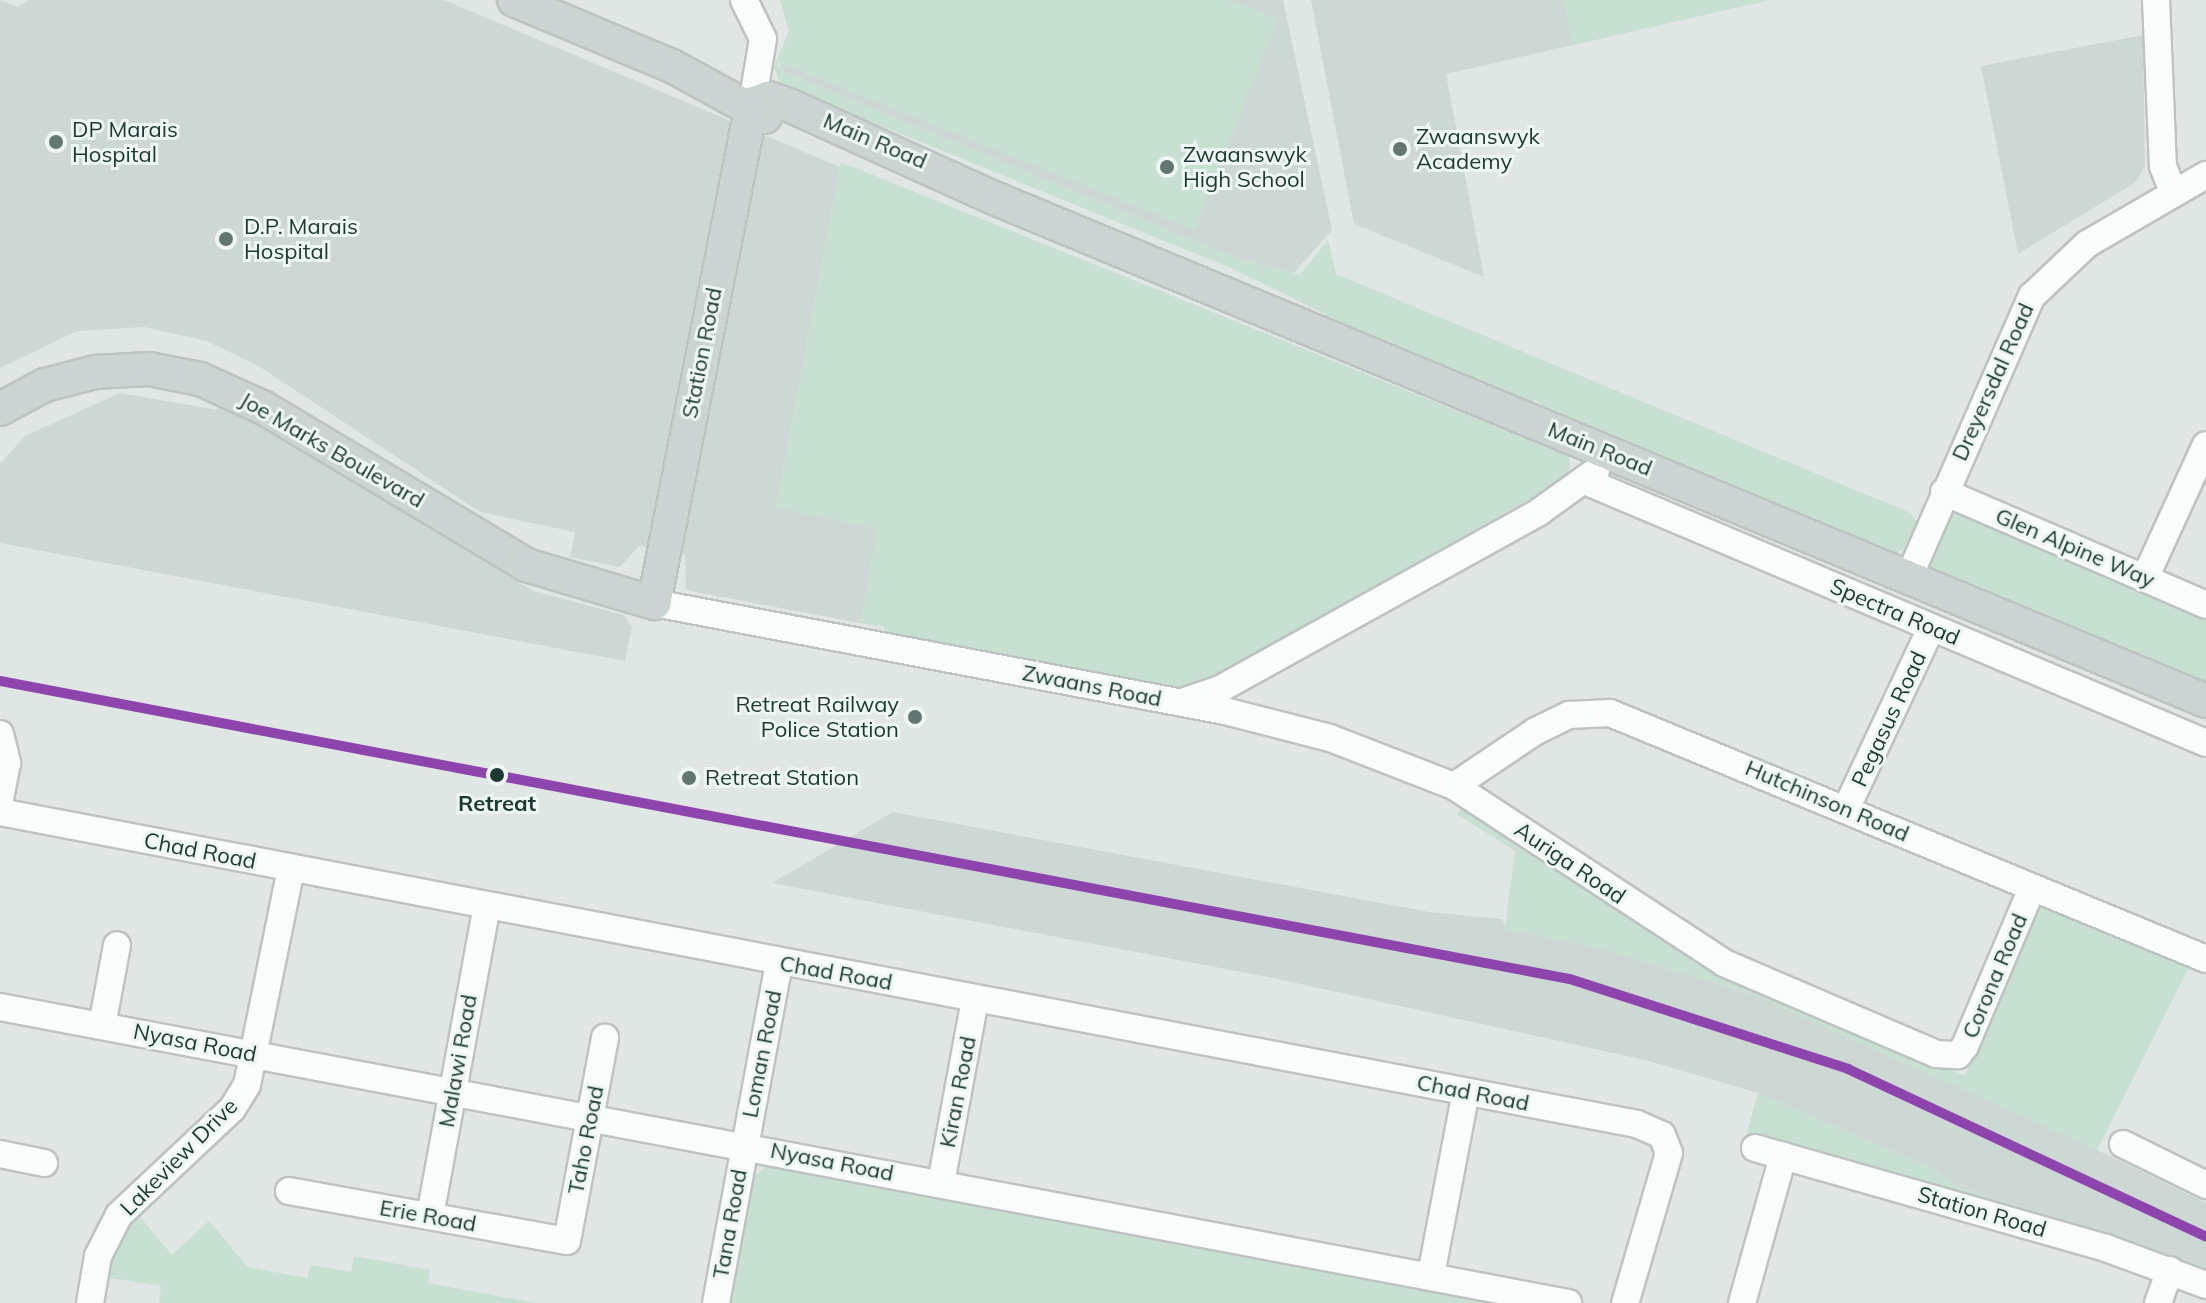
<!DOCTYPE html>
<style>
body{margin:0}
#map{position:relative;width:2206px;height:1303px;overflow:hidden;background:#e0e6e4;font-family:Mulish,sans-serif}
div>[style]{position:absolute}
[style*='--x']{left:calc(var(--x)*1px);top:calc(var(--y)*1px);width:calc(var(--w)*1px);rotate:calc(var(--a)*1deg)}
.built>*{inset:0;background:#cdd8d4}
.green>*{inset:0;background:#c8e0d1}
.roads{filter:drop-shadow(2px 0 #bdc3c1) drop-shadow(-2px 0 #bdc3c1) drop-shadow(0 2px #bdc3c1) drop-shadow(0 -2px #bdc3c1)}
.minor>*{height:26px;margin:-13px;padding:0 13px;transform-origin:13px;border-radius:13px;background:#fafbfb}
.major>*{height:32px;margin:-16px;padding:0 16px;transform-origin:16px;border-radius:16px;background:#cbd4d2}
.rail-1>*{height:10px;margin:-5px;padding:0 5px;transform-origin:5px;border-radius:5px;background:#8e44ad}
.dots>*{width:22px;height:22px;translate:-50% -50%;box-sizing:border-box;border:4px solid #edf6f2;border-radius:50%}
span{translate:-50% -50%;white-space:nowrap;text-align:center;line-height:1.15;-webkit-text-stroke:6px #edf6f2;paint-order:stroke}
.poi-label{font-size:22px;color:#1e3934}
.left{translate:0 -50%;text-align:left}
.right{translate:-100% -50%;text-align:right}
.street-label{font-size:22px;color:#1e3934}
.stop-label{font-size:22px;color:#1e3934;font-weight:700}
</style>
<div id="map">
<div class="built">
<div style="clip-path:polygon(0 0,18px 7px,29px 0,444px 0,840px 167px,776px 507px,878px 529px,860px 623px,686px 590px,685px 555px,639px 546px,620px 567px,570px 557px,575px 532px,480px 512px,260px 367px,207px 341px,144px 327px,77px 331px,0 368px)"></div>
<div style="clip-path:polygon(780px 0,1283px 0,1332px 230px,1294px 273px,1232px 256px,779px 70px,789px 30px)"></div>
<div style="clip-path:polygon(1311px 0,1769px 0,1446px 74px,1484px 277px,1354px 224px)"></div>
<div style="clip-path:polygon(2143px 35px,2145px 166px,2136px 182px,2018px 254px,1981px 66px)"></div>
<div style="clip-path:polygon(120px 393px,217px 410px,220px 401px,533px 591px,624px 615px,632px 627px,625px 661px,0 543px,0 464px,25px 436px)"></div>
<div style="clip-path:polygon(893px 812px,1429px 912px,1502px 919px,1506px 929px,1599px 948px,1751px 994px,1962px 1084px,2206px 1203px,2206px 1267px,1953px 1185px,1934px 1169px,1758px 1093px,1649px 1061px,1278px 979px,772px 883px)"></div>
</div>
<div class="green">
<div style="clip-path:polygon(780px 0,1230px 0,1278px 19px,1195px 230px,778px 62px,779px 70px,1232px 256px,1300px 275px,1328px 240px,1336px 274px,1911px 513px,1919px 526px,1909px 546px,1893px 555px,1552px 413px,1534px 399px,1532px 404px,1335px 327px,1325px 314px,1233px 269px,781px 85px,774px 67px,789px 30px)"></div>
<div style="clip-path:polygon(1563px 0,1769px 0,1572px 45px)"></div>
<div style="clip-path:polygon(841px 162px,1569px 456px,1570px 476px,1187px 692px,883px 638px,885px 627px,860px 623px,878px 529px,776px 508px)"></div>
<div style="clip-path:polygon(1944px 492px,2206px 605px,2206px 701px,1909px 577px)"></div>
<div style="clip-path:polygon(1465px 804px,1721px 971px,1965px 1076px,2027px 922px,2042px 908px,2191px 963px,2097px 1150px,1751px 994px,1599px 948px,1505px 929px,1515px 851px,1457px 814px)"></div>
<div style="clip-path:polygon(1758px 1093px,1934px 1169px,1953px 1185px,2206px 1267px,2206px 1277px,1746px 1136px)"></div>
<div style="clip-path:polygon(770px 1164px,1527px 1303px,729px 1303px,752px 1178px)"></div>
<div style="clip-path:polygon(136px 1212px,172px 1255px,209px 1221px,248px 1267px,307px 1278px,311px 1265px,351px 1272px,354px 1256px,430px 1270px,428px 1283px,536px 1303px,159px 1303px,161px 1286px,105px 1277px)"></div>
</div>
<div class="roads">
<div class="minor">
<div style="--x:744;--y:0;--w:43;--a:64"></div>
<div style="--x:763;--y:39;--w:66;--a:99.6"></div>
<div style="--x:2156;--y:0;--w:166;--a:87.6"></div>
<div style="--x:2163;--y:166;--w:28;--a:69"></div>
<div style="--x:1585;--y:481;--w:674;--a:22.87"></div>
<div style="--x:1944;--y:492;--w:285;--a:23.3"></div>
<div style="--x:1909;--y:577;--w:307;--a:-66.4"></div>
<div style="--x:2032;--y:296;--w:76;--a:-43.4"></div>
<div style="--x:2087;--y:244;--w:138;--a:-30.1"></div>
<div style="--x:2145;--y:578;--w:146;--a:-65.4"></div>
<div style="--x:654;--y:603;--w:581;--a:10.71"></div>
<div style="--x:1225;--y:711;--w:108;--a:14.4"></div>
<div style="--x:1330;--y:738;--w:133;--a:21.2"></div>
<div style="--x:1454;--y:786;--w:323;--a:33.2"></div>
<div style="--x:1724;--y:963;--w:231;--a:23.2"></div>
<div style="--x:1936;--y:1054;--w:22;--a:3"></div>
<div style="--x:1958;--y:1055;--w:11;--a:-52"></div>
<div style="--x:1965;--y:1046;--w:172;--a:-67"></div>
<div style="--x:1185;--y:701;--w:37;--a:-19"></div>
<div style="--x:1220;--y:689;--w:365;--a:-29"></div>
<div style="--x:1539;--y:512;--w:70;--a:-35.7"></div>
<div style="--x:0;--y:734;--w:30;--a:76"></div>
<div style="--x:7;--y:763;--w:38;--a:101"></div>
<div style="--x:1454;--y:786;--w:99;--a:-33.9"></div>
<div style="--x:1536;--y:731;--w:37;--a:-26"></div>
<div style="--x:1569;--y:715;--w:41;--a:-2.8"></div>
<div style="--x:1610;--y:713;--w:645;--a:22.43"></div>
<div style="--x:1846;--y:809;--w:200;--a:-64.8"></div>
<div style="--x:0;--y:812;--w:1666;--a:10.79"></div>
<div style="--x:1637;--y:1124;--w:27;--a:24"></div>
<div style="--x:1662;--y:1135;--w:19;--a:69"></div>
<div style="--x:1669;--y:1153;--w:156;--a:106.3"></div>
<div style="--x:0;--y:1007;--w:1596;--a:10.69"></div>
<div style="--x:102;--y:1026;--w:82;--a:-79.5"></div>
<div style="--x:2123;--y:1144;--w:93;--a:26.3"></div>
<div style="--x:1755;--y:1148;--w:365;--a:15.9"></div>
<div style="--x:2106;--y:1248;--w:107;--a:20.3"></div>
<div style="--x:0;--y:1154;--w:45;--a:11.6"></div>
<div style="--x:941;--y:1183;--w:186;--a:-79.5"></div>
<div style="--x:289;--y:1191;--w:282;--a:10.2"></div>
<div style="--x:567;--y:1241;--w:207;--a:-79.4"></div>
<div style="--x:430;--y:1216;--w:315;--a:-79.6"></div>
<div style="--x:1431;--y:1275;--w:186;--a:-79.2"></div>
<div style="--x:90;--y:1303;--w:48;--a:-80.3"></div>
<div style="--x:98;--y:1256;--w:46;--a:-62.9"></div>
<div style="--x:119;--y:1215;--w:155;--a:-43.2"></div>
<div style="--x:232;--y:1109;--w:28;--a:-58"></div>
<div style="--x:247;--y:1085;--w:220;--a:-78.5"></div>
<div style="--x:716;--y:1303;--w:346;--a:-79.5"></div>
<div style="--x:1742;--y:1303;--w:153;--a:-74.4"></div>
<div style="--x:2158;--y:1303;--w:35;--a:-70"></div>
</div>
<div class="major">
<div style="--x:514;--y:0;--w:171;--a:22.7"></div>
<div style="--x:672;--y:66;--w:106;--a:28.7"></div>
<div style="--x:752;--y:104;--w:17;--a:-21"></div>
<div style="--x:768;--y:98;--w:24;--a:19"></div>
<div style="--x:791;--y:106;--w:223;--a:24.4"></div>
<div style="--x:994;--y:198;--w:1312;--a:22.54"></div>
<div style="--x:0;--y:409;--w:51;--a:-28.1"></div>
<div style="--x:45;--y:385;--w:52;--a:-14.6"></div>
<div style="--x:95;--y:372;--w:54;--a:-3.2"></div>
<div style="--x:149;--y:369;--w:52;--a:11.1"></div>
<div style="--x:200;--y:379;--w:70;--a:24.4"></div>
<div style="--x:264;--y:408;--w:305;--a:30.9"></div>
<div style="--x:526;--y:565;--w:134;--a:16.5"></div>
<div style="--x:654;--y:603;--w:509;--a:-78.89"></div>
</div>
</div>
<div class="rail-1">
<div style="--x:0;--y:681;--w:1598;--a:10.75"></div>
<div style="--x:1570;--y:979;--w:292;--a:17.9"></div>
<div style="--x:1848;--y:1069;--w:395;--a:25.1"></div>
</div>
<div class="dots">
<div style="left:56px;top:142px;background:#627672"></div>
<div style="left:1400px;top:149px;background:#627672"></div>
<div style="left:1167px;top:167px;background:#627672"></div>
<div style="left:226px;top:239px;background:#627672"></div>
<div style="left:915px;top:717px;background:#627672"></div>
<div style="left:497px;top:775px;background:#1e3934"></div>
<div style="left:689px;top:778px;background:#627672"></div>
</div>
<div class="poi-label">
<span class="left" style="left:72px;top:142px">DP Marais<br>Hospital</span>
<span class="left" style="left:1416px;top:149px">Zwaanswyk<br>Academy</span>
<span class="left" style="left:1183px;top:167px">Zwaanswyk<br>High School</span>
<span class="left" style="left:244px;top:239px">D.P. Marais<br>Hospital</span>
<span class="right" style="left:899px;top:717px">Retreat Railway<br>Police Station</span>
<span class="left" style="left:705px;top:778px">Retreat Station</span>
</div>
<div class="street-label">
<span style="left:875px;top:141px;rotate:23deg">Main Road</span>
<span style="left:702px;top:353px;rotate:-79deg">Station Road</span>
<span style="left:1993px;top:382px;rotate:-66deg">Dreyersdal Road</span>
<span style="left:1600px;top:449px;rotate:22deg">Main Road</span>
<span style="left:332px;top:450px;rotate:30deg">Joe Marks Boulevard</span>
<span style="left:2075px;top:548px;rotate:23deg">Glen Alpine Way</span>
<span style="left:1895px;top:612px;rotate:23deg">Spectra Road</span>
<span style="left:1092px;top:686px;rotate:11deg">Zwaans Road</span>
<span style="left:1889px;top:719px;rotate:-65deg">Pegasus Road</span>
<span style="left:1827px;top:801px;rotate:23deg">Hutchinson Road</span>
<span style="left:200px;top:851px;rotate:11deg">Chad Road</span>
<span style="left:1570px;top:863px;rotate:34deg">Auriga Road</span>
<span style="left:836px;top:973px;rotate:10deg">Chad Road</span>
<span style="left:1995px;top:976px;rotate:-67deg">Corona Road</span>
<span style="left:195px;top:1043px;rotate:11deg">Nyasa Road</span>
<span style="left:762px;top:1054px;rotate:-79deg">Loman Road</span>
<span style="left:458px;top:1061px;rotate:-80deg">Malawi Road</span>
<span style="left:958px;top:1092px;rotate:-79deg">Kiran Road</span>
<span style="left:1473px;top:1093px;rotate:11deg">Chad Road</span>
<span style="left:586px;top:1140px;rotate:-79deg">Taho Road</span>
<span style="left:179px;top:1157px;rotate:-45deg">Lakeview Drive</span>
<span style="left:832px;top:1162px;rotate:11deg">Nyasa Road</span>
<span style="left:1982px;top:1212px;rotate:16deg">Station Road</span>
<span style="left:428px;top:1216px;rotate:10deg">Erie Road</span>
<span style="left:730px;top:1224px;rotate:-80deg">Tana Road</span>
</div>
<div class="stop-label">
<span style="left:497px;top:804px">Retreat</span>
</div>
</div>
